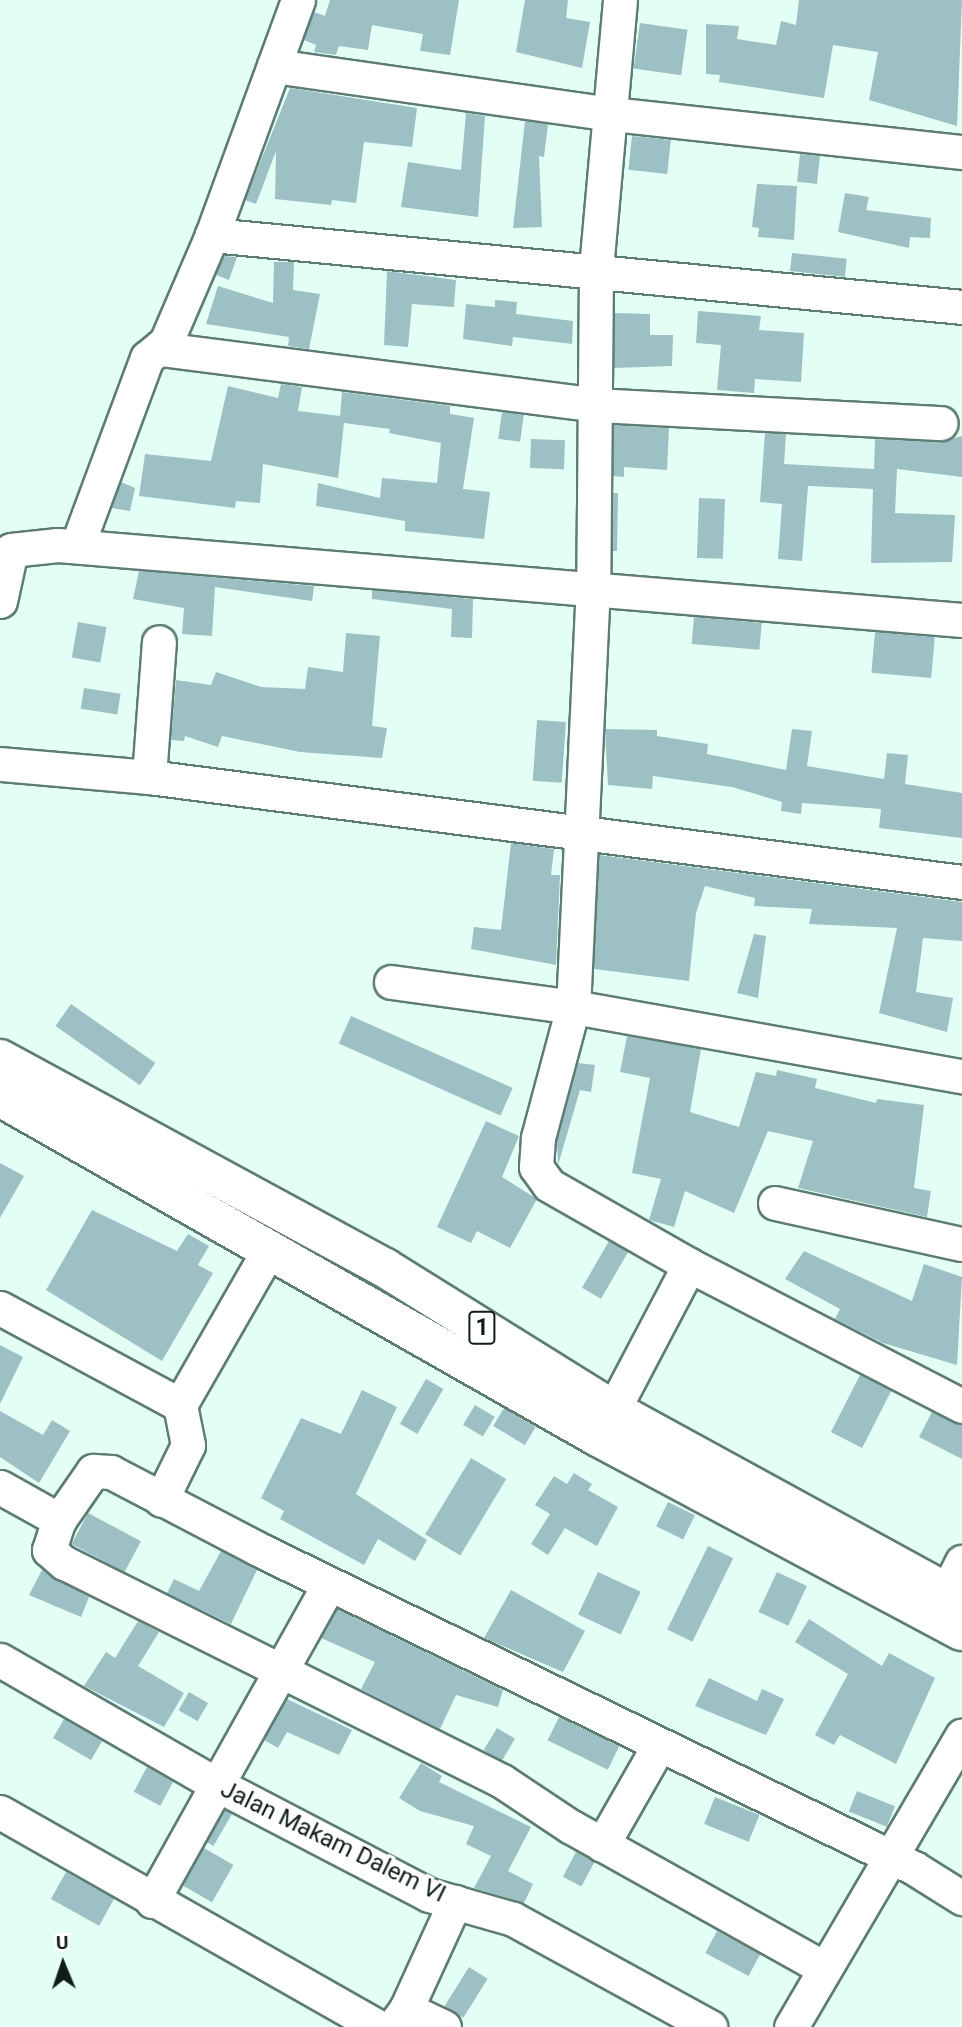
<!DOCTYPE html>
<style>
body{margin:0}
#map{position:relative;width:962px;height:2027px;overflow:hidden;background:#e3fef4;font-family:Roboto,sans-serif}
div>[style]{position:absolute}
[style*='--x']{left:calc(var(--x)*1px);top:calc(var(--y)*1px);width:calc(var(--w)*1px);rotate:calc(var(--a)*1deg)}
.building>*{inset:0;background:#9dc0c4;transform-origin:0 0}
.roads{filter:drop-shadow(2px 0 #5d7c72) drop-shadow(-2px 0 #5d7c72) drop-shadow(0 2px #5d7c72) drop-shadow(0 -2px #5d7c72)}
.minor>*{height:33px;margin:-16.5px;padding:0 16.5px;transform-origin:16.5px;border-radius:16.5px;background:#fff}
.highway>*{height:38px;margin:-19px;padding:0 19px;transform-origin:19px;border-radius:19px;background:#fff}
span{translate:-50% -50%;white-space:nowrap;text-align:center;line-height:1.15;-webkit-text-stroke:6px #fff;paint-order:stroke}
.shield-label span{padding:2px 5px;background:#fff;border:2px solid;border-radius:5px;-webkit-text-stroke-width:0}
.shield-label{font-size:23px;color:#0f1c18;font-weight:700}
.street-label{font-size:24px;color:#0f1c18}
.north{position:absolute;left:28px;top:1929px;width:70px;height:70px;-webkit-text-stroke:5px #fff;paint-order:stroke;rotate:358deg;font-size:19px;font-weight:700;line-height:28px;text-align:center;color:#0f1c18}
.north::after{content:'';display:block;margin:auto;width:24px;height:32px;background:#0f1c18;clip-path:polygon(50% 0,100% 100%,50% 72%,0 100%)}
</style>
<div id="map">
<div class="building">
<div style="clip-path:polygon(330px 0,459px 0,450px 55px,420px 51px,423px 34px,372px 25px,368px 50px,339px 46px,336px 55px,314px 52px,316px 45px,304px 40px,314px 12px,325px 16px)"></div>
<div style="clip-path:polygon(525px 0,568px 0,566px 18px,590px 22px,582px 68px,516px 52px)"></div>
<div style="clip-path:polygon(799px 0,962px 0,957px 126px,869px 100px,878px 52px,833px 45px,824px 98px,719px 82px,720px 75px,706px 74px,706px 24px,739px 26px,737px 39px,776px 45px,781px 21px,796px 25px)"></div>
<div style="left:640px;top:23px;width:48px;height:46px;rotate:8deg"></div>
<div style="clip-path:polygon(290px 88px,417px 108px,412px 147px,364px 142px,356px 203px,332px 200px,331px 205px,275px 199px,276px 151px,256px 204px,245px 200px)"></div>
<div style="clip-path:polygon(466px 113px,485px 116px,478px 217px,401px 207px,408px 162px,461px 170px)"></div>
<div style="clip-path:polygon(525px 121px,548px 124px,544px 157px,539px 156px,542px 227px,513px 228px)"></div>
<div style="left:632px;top:136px;width:39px;height:34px;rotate:6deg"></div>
<div style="left:800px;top:154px;width:20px;height:28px;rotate:6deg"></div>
<div style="clip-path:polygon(757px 184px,797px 186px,794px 240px,758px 237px,759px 228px,752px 227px)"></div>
<div style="clip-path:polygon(845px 193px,869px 197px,866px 210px,931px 218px,930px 238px,910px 237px,909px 248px,838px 232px)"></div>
<div style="left:792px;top:253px;width:55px;height:18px;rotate:6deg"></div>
<div style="clip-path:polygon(224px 256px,237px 257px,229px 280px,216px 275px)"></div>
<div style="clip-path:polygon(274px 262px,294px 262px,293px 290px,320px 294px,309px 349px,288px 346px,289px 337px,206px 324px,218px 286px,273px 303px)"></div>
<div style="clip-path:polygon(387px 271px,456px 280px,454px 307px,412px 304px,408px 347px,384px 345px)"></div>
<div style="clip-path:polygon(495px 300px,517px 302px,516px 314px,573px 321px,572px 344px,513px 337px,512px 346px,463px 339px,466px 304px,495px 307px)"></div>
<div style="clip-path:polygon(698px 311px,761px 316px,759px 330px,804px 333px,801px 382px,755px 379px,754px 393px,717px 390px,721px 345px,696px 343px)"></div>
<div style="clip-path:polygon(615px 313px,650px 314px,650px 335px,673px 335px,672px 366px,614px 368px)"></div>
<div style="clip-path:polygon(281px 384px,302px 387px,298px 411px,340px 416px,342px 392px,450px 406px,450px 414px,474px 418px,463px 489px,490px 492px,484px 539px,405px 531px,405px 521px,316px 506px,318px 483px,380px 498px,382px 478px,437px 483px,441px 443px,389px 433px,390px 429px,344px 423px,338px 478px,263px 464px,260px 503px,236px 501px,235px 508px,139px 496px,145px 454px,211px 461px,228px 386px,278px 398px)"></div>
<div style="left:502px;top:412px;width:22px;height:27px;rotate:8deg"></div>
<div style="clip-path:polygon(614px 425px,669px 428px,667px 470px,624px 467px,624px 477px,613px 476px)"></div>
<div style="clip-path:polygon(765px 433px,786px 434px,784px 464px,874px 469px,875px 439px,940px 442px,962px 436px,962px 477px,897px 469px,895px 513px,955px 515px,952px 562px,871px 563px,873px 489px,808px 486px,802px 561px,778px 559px,782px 504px,760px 502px)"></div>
<div style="left:531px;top:439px;width:34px;height:29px;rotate:2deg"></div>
<div style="clip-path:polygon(121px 482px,135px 488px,130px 511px,112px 508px)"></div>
<div style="clip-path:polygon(613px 493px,618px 493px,617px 551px,613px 551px)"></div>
<div style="left:699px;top:498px;width:26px;height:60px;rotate:2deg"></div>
<div style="clip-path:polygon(139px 571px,314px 586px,312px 601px,215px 587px,212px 636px,182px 634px,184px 608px,133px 599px)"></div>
<div style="clip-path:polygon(372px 590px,473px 599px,472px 638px,451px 637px,452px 609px,372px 599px)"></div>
<div style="left:694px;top:617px;width:68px;height:27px;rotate:5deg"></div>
<div style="left:78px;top:622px;width:29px;height:36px;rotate:10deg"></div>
<div style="left:875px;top:632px;width:60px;height:41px;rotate:5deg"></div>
<div style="clip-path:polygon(346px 633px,380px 636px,372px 726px,387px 728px,382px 758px,300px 752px,222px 736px,218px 747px,185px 736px,184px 741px,171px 740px,176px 680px,211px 685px,216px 672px,261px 687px,305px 689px,308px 667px,343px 672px)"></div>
<div style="left:84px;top:688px;width:37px;height:21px;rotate:9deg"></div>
<div style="left:537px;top:720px;width:29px;height:61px;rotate:4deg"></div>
<div style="clip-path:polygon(605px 729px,657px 730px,657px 736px,708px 744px,707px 754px,786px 770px,792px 729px,812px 731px,807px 766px,884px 779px,887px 753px,908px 755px,905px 784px,962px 793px,962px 838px,879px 828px,881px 809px,802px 803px,801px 814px,781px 811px,782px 802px,732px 787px,653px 776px,652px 789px,608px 785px)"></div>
<div style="clip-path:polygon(511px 843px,554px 849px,551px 875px,560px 875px,556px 965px,471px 949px,474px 927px,501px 930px)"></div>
<div style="clip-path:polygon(599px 855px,962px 902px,962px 941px,923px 938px,916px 992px,953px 998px,947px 1032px,879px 1013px,897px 928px,809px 924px,812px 909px,754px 906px,755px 898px,705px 886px,696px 913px,689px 981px,594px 969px)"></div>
<div style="clip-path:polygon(754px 934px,766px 936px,758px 998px,737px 993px)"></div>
<div style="left:71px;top:1004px;width:103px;height:27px;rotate:35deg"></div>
<div style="left:351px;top:1016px;width:177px;height:30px;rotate:24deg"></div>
<div style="clip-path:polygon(627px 1036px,701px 1049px,690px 1112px,739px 1127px,756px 1072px,776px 1076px,777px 1070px,817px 1079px,815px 1088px,876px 1103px,877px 1099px,924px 1105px,914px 1188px,931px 1191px,927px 1217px,798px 1188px,813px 1141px,768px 1131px,734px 1213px,685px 1191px,674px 1227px,649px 1220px,661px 1179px,632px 1173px,650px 1078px,620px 1072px)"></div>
<div style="clip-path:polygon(578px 1063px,595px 1065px,591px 1092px,580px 1090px,558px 1165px,557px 1141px)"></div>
<div style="clip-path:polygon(486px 1121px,519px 1136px,502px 1177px,537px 1199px,510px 1248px,477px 1231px,471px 1243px,437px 1227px)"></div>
<div style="clip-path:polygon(0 1163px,24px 1176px,0 1218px)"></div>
<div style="clip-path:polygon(92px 1210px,177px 1251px,188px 1234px,209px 1246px,198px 1265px,213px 1273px,162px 1361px,46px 1290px)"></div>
<div style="left:609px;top:1241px;width:22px;height:54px;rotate:30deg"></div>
<div style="clip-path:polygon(804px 1251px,912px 1301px,924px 1264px,962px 1277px,957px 1365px,883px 1343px,835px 1319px,840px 1309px,785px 1279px)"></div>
<div style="clip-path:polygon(0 1345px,23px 1357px,0 1404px)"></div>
<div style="left:860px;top:1375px;width:35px;height:64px;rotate:27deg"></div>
<div style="left:426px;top:1379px;width:20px;height:52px;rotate:30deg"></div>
<div style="clip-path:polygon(362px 1390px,397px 1407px,356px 1494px,427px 1540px,415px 1561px,378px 1539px,364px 1565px,280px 1519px,284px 1511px,261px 1498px,301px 1418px,341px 1434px)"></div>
<div style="left:475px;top:1405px;width:23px;height:23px;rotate:31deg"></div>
<div style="left:504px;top:1408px;width:37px;height:21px;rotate:31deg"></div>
<div style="clip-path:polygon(0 1411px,43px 1435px,52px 1420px,70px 1431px,39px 1483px,0 1457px)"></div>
<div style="clip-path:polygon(932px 1412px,962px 1425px,962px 1459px,919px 1437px)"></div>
<div style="left:471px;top:1458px;width:41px;height:89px;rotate:31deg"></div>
<div style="clip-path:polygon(574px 1473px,592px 1484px,588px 1490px,618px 1507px,597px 1546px,565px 1528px,548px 1555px,531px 1544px,550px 1514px,535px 1505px,554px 1476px,567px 1484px)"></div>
<div style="left:668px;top:1502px;width:30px;height:27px;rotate:26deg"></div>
<div style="left:88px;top:1513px;width:60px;height:35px;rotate:28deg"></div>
<div style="left:708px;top:1546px;width:28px;height:93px;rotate:26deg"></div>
<div style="clip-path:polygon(221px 1551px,257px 1570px,231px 1624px,167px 1593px,174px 1579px,199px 1591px)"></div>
<div style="clip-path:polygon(42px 1570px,89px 1597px,81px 1617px,29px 1595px)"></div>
<div style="left:598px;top:1572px;width:47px;height:47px;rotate:25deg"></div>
<div style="left:777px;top:1572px;width:33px;height:44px;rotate:25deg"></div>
<div style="clip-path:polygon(511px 1590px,585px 1631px,563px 1672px,484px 1638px)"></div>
<div style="clip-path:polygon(337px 1609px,503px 1690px,498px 1707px,456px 1695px,440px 1729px,361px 1689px,375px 1662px,321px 1638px)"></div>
<div style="clip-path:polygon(809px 1619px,882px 1666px,889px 1653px,935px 1678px,896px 1764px,840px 1735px,834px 1745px,815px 1735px,848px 1674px,795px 1642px)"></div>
<div style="clip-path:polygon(138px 1621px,159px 1632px,138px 1666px,184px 1693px,164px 1727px,84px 1686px,106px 1652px,115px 1658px)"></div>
<div style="clip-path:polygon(709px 1678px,757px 1701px,762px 1689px,784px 1699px,766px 1735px,695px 1706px)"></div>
<div style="left:189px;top:1692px;width:22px;height:21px;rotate:30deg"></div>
<div style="clip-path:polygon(287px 1699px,352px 1730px,339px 1755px,287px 1732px,278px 1748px,264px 1740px)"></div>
<div style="left:559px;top:1717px;width:67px;height:26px;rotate:26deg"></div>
<div style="left:64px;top:1719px;width:44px;height:22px;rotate:30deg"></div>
<div style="left:497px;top:1728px;width:21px;height:26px;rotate:31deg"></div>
<div style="clip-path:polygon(421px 1763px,442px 1776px,439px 1782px,531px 1827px,508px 1871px,533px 1884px,524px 1903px,474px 1888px,491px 1856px,466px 1844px,474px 1826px,420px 1811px,399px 1798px)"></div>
<div style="left:147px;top:1767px;width:30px;height:28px;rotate:28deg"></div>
<div style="left:857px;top:1791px;width:41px;height:22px;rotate:22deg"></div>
<div style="left:715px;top:1797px;width:48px;height:29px;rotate:22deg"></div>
<div style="left:225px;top:1810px;width:8px;height:37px;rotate:30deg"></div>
<div style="left:204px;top:1848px;width:34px;height:43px;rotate:30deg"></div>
<div style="left:576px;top:1852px;width:21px;height:28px;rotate:28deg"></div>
<div style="left:66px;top:1872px;width:55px;height:31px;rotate:29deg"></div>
<div style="left:717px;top:1931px;width:49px;height:25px;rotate:28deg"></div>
<div style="left:469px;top:1967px;width:22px;height:46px;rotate:32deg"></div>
</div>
<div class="roads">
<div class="minor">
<div style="--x:620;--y:0;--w:272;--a:95.1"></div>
<div style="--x:596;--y:271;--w:314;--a:90.5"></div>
<div style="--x:593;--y:585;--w:422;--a:92.7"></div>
<div style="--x:573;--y:1007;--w:136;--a:105"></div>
<div style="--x:538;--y:1138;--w:29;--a:94"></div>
<div style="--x:536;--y:1167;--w:22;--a:54"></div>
<div style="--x:549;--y:1185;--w:161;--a:29.7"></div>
<div style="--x:689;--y:1265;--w:307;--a:27.3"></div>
<div style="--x:274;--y:66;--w:340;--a:8.1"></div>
<div style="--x:611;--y:114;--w:353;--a:6.2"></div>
<div style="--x:212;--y:235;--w:753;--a:5.48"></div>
<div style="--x:161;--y:349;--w:439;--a:7.3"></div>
<div style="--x:596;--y:405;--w:345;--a:3"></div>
<div style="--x:77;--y:546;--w:201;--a:-69.6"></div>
<div style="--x:147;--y:358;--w:25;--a:-40"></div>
<div style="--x:166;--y:342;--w:116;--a:-66.7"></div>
<div style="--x:212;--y:235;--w:250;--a:-69.9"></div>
<div style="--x:0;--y:601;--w:52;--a:-77.8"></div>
<div style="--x:11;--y:550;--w:47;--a:-6.1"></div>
<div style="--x:58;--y:545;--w:907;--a:4.74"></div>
<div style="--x:0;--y:764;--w:150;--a:5"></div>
<div style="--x:149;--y:777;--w:820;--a:7.36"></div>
<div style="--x:149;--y:777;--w:135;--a:-85.8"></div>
<div style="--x:391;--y:982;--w:184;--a:7.8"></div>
<div style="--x:573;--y:1007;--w:395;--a:10.1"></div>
<div style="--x:775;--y:1203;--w:191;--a:12.4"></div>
<div style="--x:0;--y:1308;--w:204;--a:28.3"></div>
<div style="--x:180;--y:1405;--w:41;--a:78.7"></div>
<div style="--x:188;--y:1445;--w:61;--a:116.1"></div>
<div style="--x:180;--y:1405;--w:181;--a:-60.2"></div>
<div style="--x:613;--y:1410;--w:164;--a:-62.3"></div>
<div style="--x:0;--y:1487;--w:68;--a:29.2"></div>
<div style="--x:946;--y:1593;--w:35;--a:-63"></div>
<div style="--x:0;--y:1660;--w:249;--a:29.9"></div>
<div style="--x:216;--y:1784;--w:240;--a:27.5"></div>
<div style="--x:429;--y:1895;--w:87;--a:15.9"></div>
<div style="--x:513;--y:1919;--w:225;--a:28.7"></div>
<div style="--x:0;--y:1812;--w:435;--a:29.6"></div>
<div style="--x:602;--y:1845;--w:115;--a:-60.3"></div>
<div style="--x:152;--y:1901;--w:363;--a:-60.8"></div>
<div style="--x:822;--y:1967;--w:287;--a:-150.8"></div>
<div style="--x:571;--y:1827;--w:83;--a:-146.3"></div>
<div style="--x:502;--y:1781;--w:489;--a:-153.5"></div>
<div style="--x:64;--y:1563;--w:20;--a:-139"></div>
<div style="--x:49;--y:1550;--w:32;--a:-72"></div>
<div style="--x:59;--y:1520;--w:60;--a:-55.2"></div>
<div style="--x:93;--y:1471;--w:18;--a:3"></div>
<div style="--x:111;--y:1472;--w:166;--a:27.6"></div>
<div style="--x:258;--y:1549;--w:729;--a:25.93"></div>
<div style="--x:914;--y:1868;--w:57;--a:32"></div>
<div style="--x:406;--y:2009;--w:118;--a:-65.4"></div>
<div style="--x:393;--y:2027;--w:22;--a:-54"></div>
<div style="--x:406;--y:2009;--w:42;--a:25.3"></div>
<div style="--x:791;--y:2027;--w:338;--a:-59.6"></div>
</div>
<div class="highway">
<div style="--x:0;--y:1059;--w:438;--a:28.5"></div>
<div style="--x:385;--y:1268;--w:269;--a:31.9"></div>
<div style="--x:613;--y:1410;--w:398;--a:28.7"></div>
<div style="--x:0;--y:1097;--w:688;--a:29.62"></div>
<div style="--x:598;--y:1437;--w:412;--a:28.1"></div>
</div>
</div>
<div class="shield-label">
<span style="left:482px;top:1328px">1</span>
</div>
<div class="street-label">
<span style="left:333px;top:1842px;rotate:26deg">Jalan Makam Dalem VI</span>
</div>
<div class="north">U</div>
</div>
